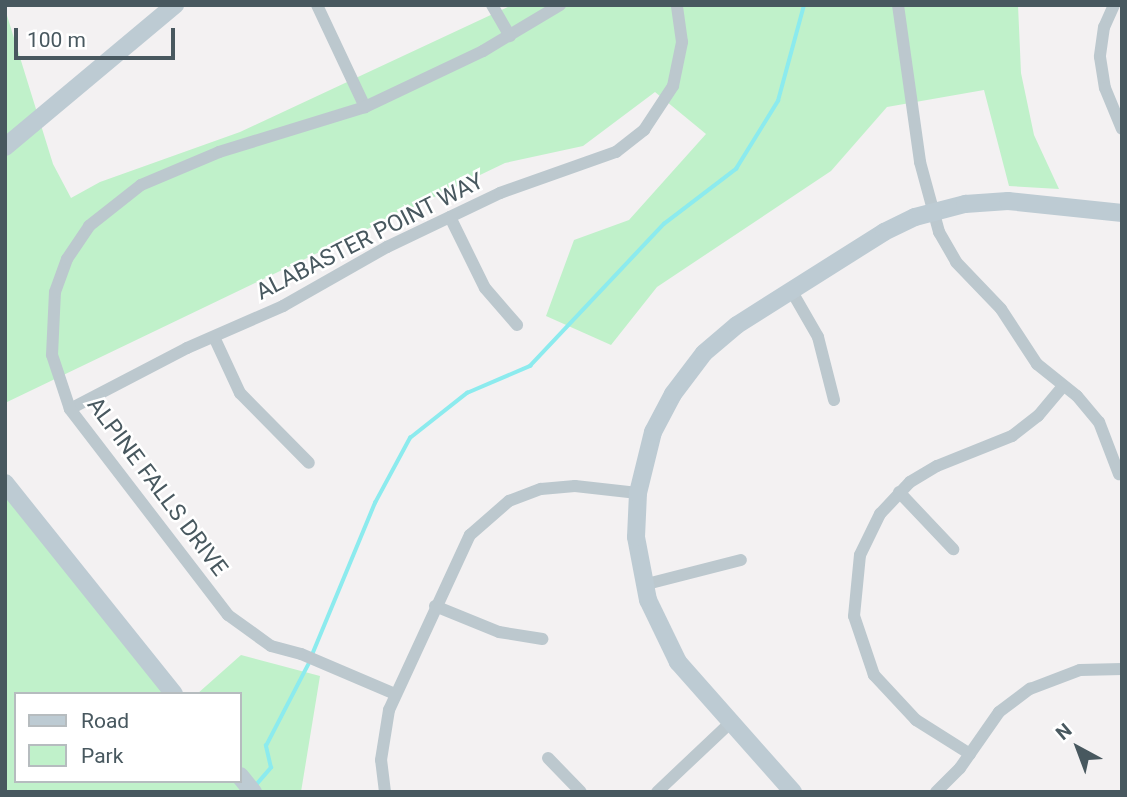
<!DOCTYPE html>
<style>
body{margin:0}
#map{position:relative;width:1127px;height:797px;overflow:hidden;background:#f3f1f2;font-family:Roboto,sans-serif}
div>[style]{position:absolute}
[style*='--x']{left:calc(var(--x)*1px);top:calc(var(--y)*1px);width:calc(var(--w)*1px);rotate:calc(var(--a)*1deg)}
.green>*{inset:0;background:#c0f1ca}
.stream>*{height:3.5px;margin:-1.75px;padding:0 1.75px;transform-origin:1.75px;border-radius:1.75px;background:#8cebee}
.street>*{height:12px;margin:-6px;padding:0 6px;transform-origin:6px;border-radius:6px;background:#bcc8ce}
.secondary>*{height:18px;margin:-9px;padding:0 9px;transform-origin:9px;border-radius:9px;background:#bdcbd3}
span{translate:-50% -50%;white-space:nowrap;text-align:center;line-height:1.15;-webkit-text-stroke:5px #fff;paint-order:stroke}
.street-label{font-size:23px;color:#48585f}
.frame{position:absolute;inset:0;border:7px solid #48585f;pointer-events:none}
.legend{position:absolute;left:14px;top:692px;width:228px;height:91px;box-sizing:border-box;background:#fff;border:2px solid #b6bcbf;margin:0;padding:9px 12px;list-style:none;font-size:21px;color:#48585f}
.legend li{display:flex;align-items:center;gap:14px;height:35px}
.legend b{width:35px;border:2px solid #b6bcbf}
.north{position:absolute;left:1043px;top:713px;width:70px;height:70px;-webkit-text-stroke:5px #fff;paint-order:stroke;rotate:319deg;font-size:19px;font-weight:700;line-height:28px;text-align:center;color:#48585f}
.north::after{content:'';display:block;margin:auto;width:24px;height:32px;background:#48585f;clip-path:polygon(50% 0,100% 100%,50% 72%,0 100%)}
.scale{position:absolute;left:14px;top:28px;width:161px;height:32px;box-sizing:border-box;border:4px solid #48585f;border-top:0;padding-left:9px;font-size:21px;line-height:24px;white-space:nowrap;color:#48585f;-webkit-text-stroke:5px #fff;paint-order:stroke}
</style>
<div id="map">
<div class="green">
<div style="clip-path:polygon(512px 5px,1018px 5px,1021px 73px,1034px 135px,1059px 189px,1009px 186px,984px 90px,887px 107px,831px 171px,657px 287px,611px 345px,546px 316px,574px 240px,629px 220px,706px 134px,655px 92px,583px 146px,505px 163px,5px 403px,5px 9px,53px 164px,71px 198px,100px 182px,240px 132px)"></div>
<div style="clip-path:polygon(5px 490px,181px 694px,16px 694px,16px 781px,240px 781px,240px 694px,197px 694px,241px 655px,320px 676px,301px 792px,5px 792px)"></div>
</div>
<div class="stream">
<div style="--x:312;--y:655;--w:165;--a:-67.5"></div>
<div style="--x:375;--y:503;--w:74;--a:-61.7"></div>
<div style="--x:410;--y:438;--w:73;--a:-38.3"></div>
<div style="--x:467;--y:393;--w:69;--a:-23.2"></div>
<div style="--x:530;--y:366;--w:195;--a:-46.7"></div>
<div style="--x:664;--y:224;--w:91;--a:-37.4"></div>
<div style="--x:736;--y:169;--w:80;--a:-58.3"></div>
<div style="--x:778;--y:101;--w:99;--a:-74.8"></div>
<div style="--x:256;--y:785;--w:23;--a:-49"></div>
<div style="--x:271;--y:768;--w:23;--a:-103"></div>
<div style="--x:266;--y:746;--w:93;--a:-62.6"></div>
</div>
<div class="street">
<div style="--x:317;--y:5;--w:113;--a:64.8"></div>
<div style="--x:492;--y:5;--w:36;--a:60"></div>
<div style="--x:898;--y:5;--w:159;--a:82"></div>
<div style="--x:920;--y:162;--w:73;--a:74.8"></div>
<div style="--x:939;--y:232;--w:34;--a:60"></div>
<div style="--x:956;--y:262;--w:65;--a:46.2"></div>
<div style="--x:1001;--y:309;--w:66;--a:56.8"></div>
<div style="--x:1037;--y:364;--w:51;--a:38.7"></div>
<div style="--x:1077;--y:396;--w:34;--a:50"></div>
<div style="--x:1099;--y:422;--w:56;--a:69"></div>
<div style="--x:1114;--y:5;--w:24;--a:114"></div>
<div style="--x:1104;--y:27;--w:30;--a:98"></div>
<div style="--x:1100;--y:57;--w:31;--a:81"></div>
<div style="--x:1105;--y:88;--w:44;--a:67.5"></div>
<div style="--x:450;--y:217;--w:79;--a:63.8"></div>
<div style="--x:485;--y:288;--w:49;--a:49.1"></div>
<div style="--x:791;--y:290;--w:54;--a:60.1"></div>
<div style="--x:818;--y:337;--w:65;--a:75.7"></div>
<div style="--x:214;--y:337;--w:62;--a:65.1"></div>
<div style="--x:240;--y:393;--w:98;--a:45.4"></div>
<div style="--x:70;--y:409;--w:132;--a:-27.5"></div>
<div style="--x:187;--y:348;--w:105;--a:-23.6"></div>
<div style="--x:283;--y:306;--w:120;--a:-29.6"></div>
<div style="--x:387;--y:247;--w:125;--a:-25.5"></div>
<div style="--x:500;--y:193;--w:123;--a:-19.5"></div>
<div style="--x:616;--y:152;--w:36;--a:-38"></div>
<div style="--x:644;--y:130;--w:53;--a:-56.6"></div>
<div style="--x:673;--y:86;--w:45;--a:-78.4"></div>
<div style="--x:682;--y:42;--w:37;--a:-98"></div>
<div style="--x:899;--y:492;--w:79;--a:46.5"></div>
<div style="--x:643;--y:585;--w:101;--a:-14.3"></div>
<div style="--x:435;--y:606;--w:69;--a:22.1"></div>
<div style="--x:499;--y:632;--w:44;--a:9.2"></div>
<div style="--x:395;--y:694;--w:102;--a:-156.9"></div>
<div style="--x:301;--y:654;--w:31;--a:-165"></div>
<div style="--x:271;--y:646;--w:53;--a:-144.2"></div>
<div style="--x:228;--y:615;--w:260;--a:-127.5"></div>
<div style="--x:70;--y:409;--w:57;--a:-108.4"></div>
<div style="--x:52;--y:355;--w:63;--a:-87.3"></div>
<div style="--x:55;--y:292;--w:35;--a:-70"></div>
<div style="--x:67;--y:259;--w:40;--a:-56"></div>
<div style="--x:89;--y:226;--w:66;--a:-38.3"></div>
<div style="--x:141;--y:185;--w:85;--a:-22.9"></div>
<div style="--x:219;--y:152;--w:153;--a:-17.1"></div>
<div style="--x:365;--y:107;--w:131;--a:-25.4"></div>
<div style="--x:483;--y:51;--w:90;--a:-30.9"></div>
<div style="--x:970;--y:754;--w:64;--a:-147.8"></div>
<div style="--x:916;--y:720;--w:62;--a:-133"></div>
<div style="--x:874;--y:675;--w:62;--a:-108.7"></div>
<div style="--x:854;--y:616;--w:61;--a:-84.4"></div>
<div style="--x:860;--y:555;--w:46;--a:-64"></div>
<div style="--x:880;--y:514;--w:44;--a:-46.8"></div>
<div style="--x:910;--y:482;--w:31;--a:-31"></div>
<div style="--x:937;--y:466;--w:81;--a:-21.8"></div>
<div style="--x:1012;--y:436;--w:33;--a:-38"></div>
<div style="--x:1038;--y:416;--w:39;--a:-50"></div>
<div style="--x:548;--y:758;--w:47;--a:45.9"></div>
<div style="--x:385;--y:792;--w:32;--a:-97"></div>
<div style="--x:381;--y:760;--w:51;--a:-80.9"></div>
<div style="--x:389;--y:710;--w:193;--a:-65.2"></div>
<div style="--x:470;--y:535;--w:52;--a:-41.1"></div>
<div style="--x:509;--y:501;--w:34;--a:-21"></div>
<div style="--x:541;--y:489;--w:34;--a:-5"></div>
<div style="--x:575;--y:486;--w:63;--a:6.3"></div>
<div style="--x:657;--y:792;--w:100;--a:-43.4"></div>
<div style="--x:936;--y:792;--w:34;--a:-45"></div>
<div style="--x:960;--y:768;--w:68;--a:-55.1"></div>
<div style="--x:999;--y:712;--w:39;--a:-37"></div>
<div style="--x:1030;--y:689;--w:53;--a:-20.8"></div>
<div style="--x:1080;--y:670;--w:42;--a:-1.4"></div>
</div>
<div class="secondary">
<div style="--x:5;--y:147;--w:222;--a:-39.9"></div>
<div style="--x:5;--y:483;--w:270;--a:51.3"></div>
<div style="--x:240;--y:776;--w:21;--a:51"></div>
<div style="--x:793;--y:792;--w:174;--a:-131.5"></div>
<div style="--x:678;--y:662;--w:69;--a:-115.8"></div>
<div style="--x:648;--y:600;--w:64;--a:-100.8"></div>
<div style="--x:636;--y:537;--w:44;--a:-87.4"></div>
<div style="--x:638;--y:493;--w:63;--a:-76.2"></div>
<div style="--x:653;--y:432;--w:43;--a:-62.2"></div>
<div style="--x:673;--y:394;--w:51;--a:-52.9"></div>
<div style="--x:704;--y:353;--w:43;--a:-40.3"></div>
<div style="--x:737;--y:325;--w:174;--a:-32.3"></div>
<div style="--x:884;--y:232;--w:34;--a:-26"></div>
<div style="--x:915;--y:217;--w:52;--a:-14.6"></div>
<div style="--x:965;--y:204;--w:43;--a:-4"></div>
<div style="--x:1008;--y:201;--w:115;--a:6"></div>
</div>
<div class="street-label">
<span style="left:370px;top:237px;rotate:-27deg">ALABASTER POINT WAY</span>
<span style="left:157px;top:487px;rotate:53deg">ALPINE FALLS DRIVE</span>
</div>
<div class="frame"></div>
<ul class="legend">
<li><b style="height:9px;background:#bdcbd3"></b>Road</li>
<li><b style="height:19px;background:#c0f1ca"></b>Park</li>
</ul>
<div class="north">N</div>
<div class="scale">100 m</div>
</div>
